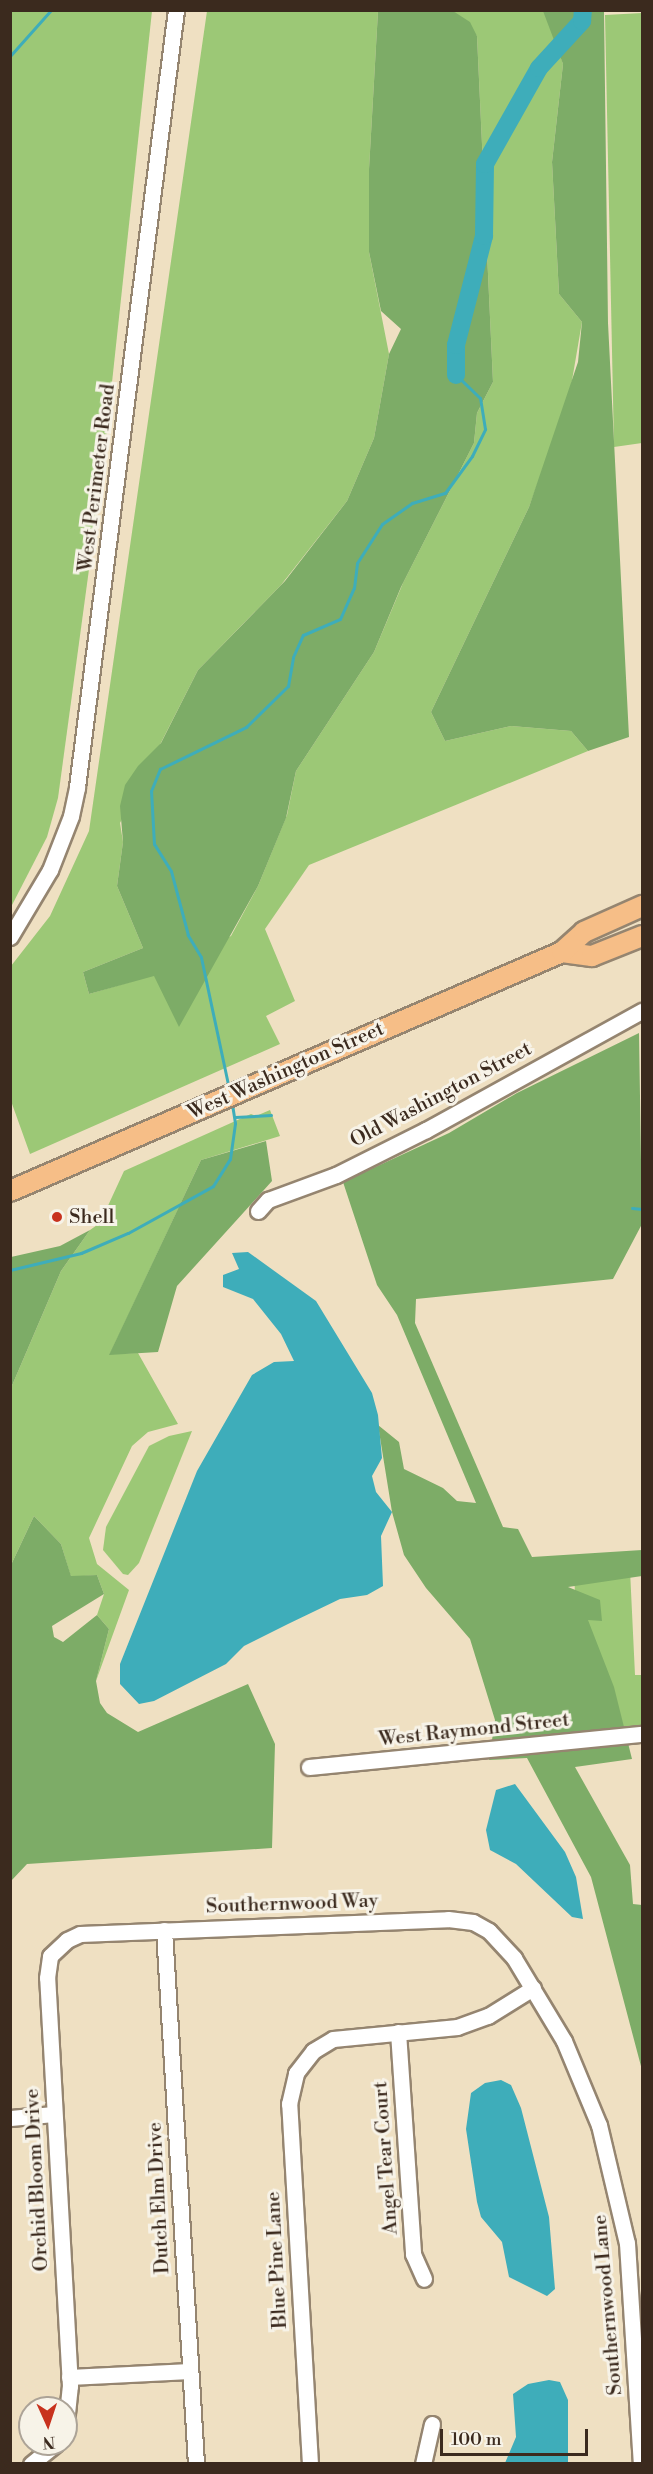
<!DOCTYPE html>
<style>
body{margin:0}
#map{position:relative;width:653px;height:2474px;overflow:hidden;background:#efe0c2;font-family:"Libre Bodoni",serif}
div>[style]{position:absolute}
[style*='--x']{left:calc(var(--x)*1px);top:calc(var(--y)*1px);width:calc(var(--w)*1px);rotate:calc(var(--a)*1deg)}
.green>*{inset:0;background:#9cc876}
.forest>*{inset:0;background:#7dac67}
.water>*{inset:0;background:#3eadba}
.stream>*{height:3px;margin:-1.5px;padding:0 1.5px;transform-origin:1.5px;border-radius:1.5px;background:#3eadba}
.river>*{height:18px;margin:-9px;padding:0 9px;transform-origin:9px;border-radius:9px;background:#3eadba}
.roads{filter:drop-shadow(2px 0 #958570) drop-shadow(-2px 0 #958570) drop-shadow(0 2px #958570) drop-shadow(0 -2px #958570)}
.minor>*{height:15px;margin:-7.5px;padding:0 7.5px;transform-origin:7.5px;border-radius:7.5px;background:#fff}
.major>*{height:20px;margin:-10px;padding:0 10px;transform-origin:10px;border-radius:10px;background:#f6be87}
.dots>*{width:16px;height:16px;translate:-50% -50%;box-sizing:border-box;border:3px solid #f7f3e8;border-radius:50%}
span{translate:-50% -50%;white-space:nowrap;text-align:center;line-height:1.15;-webkit-text-stroke:6px #f7f3e8;paint-order:stroke}
.street-label{font-size:20px;color:#3b2a1e}
.poi-label{font-size:20px;color:#3b2a1e}
.left{translate:0 -50%;text-align:left}
.frame{position:absolute;inset:0;border:12px solid #3b2a1e;pointer-events:none}
.north{position:absolute;left:18px;top:2396px;width:60px;height:60px;box-sizing:border-box;background:#f7f3e8;border:2px solid #aca397;border-radius:50%;rotate:177deg;font-size:16px;font-weight:700;line-height:24px;text-align:center;color:#3b2a1e}
.north::after{content:'';display:block;margin:auto;width:21px;height:27px;background:#c8321e;clip-path:polygon(50% 0,100% 100%,50% 72%,0 100%)}
.scale{position:absolute;left:440px;top:2429px;width:148px;height:27px;box-sizing:border-box;border:3px solid #3b2a1e;border-top:0;padding-left:8px;font-size:18px;line-height:21px;white-space:nowrap;color:#3b2a1e;-webkit-text-stroke:4px #f7f3e8;paint-order:stroke}
</style>
<div id="map">
<div class="green">
<div style="clip-path:polygon(11px 10px,152px 11px,103px 466px,58px 798px,47px 837px,11px 907px)"></div>
<div style="clip-path:polygon(207px 11px,378px 11px,369px 169px,369px 252px,389px 354px,374px 438px,347px 501px,281px 585px,198px 670px,120px 823px,123px 842px,117px 886px,143px 948px,83px 972px,89px 994px,154px 975px,231px 936px,258px 886px,287px 815px,296px 771px,374px 652px,403px 583px,474px 443px,477px 413px,493px 382px,477px 36px,453px 11px,546px 11px,563px 64px,552px 162px,559px 294px,582px 322px,569px 398px,529px 507px,431px 712px,445px 741px,511px 726px,571px 731px,588px 751px,309px 865px,265px 929px,295px 1001px,266px 1016px,280px 1044px,30px 1154px,11px 1101px,11px 966px,50px 916px,89px 831px)"></div>
<div style="clip-path:polygon(642px 13px,642px 443px,614px 447px,605px 15px)"></div>
<div style="clip-path:polygon(270px 1110px,280px 1136px,201px 1160px,110px 1354px,138px 1353px,178px 1424px,148px 1432px,132px 1446px,89px 1538px,97px 1564px,129px 1590px,96px 1681px,109px 1629px,97px 1615px,104px 1594px,97px 1575px,71px 1577px,61px 1544px,34px 1516px,11px 1565px,11px 1388px,61px 1271px,90px 1230px,100px 1223px,124px 1171px,251px 1114px,256px 1116px)"></div>
<div style="clip-path:polygon(192px 1431px,139px 1563px,128px 1575px,123px 1574px,103px 1550px,106px 1527px,149px 1446px,169px 1436px)"></div>
<div style="clip-path:polygon(630px 1570px,635px 1675px,642px 1675px,642px 1725px,606px 1729px,576px 1612px,574px 1574px)"></div>
</div>
<div class="forest">
<div style="clip-path:polygon(378px 11px,453px 11px,470px 22px,477px 36px,493px 382px,477px 413px,474px 443px,401px 587px,374px 652px,296px 771px,286px 818px,258px 886px,179px 1027px,154px 976px,89px 994px,83px 972px,143px 948px,117px 886px,123px 842px,120px 806px,125px 785px,138px 766px,161px 743px,198px 670px,285px 581px,347px 501px,374px 438px,389px 354px,401px 329px,381px 311px,369px 252px,369px 169px)"></div>
<div style="clip-path:polygon(543px 11px,604px 11px,608px 323px,629px 737px,588px 751px,571px 731px,511px 726px,445px 741px,431px 712px,529px 507px,578px 362px,582px 322px,559px 294px,552px 162px,563px 64px)"></div>
<div style="clip-path:polygon(639px 1033px,642px 1224px,613px 1279px,416px 1299px,415px 1323px,503px 1527px,518px 1529px,532px 1557px,642px 1550px,642px 1576px,568px 1587px,600px 1600px,602px 1621px,588px 1620px,614px 1687px,632px 1759px,575px 1767px,630px 1865px,633px 1904px,642px 1905px,642px 2070px,591px 1877px,527px 1758px,489px 1760px,495px 1720px,470px 1639px,426px 1588px,404px 1555px,392px 1512px,378px 1425px,399px 1442px,404px 1469px,443px 1488px,457px 1501px,476px 1503px,397px 1315px,377px 1285px,343px 1182px,449px 1133px,517px 1093px)"></div>
<div style="clip-path:polygon(266px 1141px,272px 1181px,177px 1286px,158px 1352px,109px 1355px,201px 1160px)"></div>
<div style="clip-path:polygon(90px 1230px,61px 1271px,11px 1388px,11px 1257px,60px 1246px)"></div>
<div style="clip-path:polygon(34px 1516px,61px 1544px,71px 1576px,97px 1575px,104px 1594px,52px 1626px,54px 1637px,63px 1642px,97px 1615px,109px 1629px,96px 1681px,100px 1703px,107px 1713px,138px 1732px,248px 1684px,275px 1744px,272px 1848px,27px 1864px,11px 1881px,11px 1565px)"></div>
</div>
<div class="water">
<div style="clip-path:polygon(248px 1252px,316px 1301px,372px 1393px,378px 1415px,382px 1458px,372px 1476px,376px 1492px,392px 1512px,381px 1536px,383px 1586px,367px 1595px,340px 1599px,288px 1624px,244px 1646px,226px 1664px,154px 1701px,139px 1704px,120px 1684px,120px 1664px,197px 1471px,252px 1375px,274px 1362px,294px 1361px,281px 1334px,253px 1299px,223px 1287px,223px 1275px,239px 1269px,232px 1253px)"></div>
<div style="clip-path:polygon(515px 1784px,565px 1852px,576px 1877px,583px 1919px,572px 1917px,516px 1864px,490px 1850px,486px 1830px,496px 1790px)"></div>
<div style="clip-path:polygon(501px 2080px,511px 2085px,521px 2108px,549px 2217px,555px 2289px,547px 2296px,509px 2277px,502px 2242px,481px 2217px,477px 2202px,466px 2129px,471px 2093px,485px 2083px)"></div>
<div style="clip-path:polygon(549px 2380px,560px 2382px,568px 2400px,568px 2463px,505px 2463px,516px 2437px,513px 2394px,528px 2384px)"></div>
</div>
<div class="stream">
<div style="--x:10;--y:56;--w:62;--a:-48.3"></div>
<div style="--x:229;--y:1089;--w:135;--a:-102"></div>
<div style="--x:201;--y:957;--w:26;--a:-121"></div>
<div style="--x:188;--y:935;--w:66;--a:-104.9"></div>
<div style="--x:171;--y:871;--w:32;--a:-122"></div>
<div style="--x:154;--y:844;--w:53;--a:-93.2"></div>
<div style="--x:151;--y:791;--w:24;--a:-68"></div>
<div style="--x:160;--y:769;--w:96;--a:-26"></div>
<div style="--x:246;--y:727;--w:59;--a:-44.3"></div>
<div style="--x:288;--y:686;--w:29;--a:-80"></div>
<div style="--x:293;--y:657;--w:24;--a:-66"></div>
<div style="--x:303;--y:635;--w:40;--a:-23.4"></div>
<div style="--x:340;--y:619;--w:34;--a:-66"></div>
<div style="--x:354;--y:588;--w:25;--a:-83"></div>
<div style="--x:357;--y:563;--w:46;--a:-57.3"></div>
<div style="--x:382;--y:524;--w:37;--a:-35"></div>
<div style="--x:412;--y:503;--w:34;--a:-17"></div>
<div style="--x:445;--y:493;--w:46;--a:-53.9"></div>
<div style="--x:472;--y:456;--w:30;--a:-64"></div>
<div style="--x:485;--y:429;--w:31;--a:-99"></div>
<div style="--x:480;--y:398;--w:33;--a:-136"></div>
<div style="--x:235;--y:1117;--w:36;--a:-3"></div>
<div style="--x:632;--y:1208;--w:10;--a:6"></div>
<div style="--x:10;--y:1270;--w:73;--a:-13.5"></div>
<div style="--x:81;--y:1253;--w:51;--a:-23.1"></div>
<div style="--x:128;--y:1233;--w:97;--a:-28.9"></div>
<div style="--x:213;--y:1186;--w:32;--a:-58"></div>
<div style="--x:230;--y:1159;--w:36;--a:-82"></div>
<div style="--x:235;--y:1123;--w:19;--a:-99"></div>
</div>
<div class="river">
<div style="--x:456;--y:375;--w:30;--a:-90"></div>
<div style="--x:456;--y:345;--w:113;--a:-75.6"></div>
<div style="--x:484;--y:236;--w:72;--a:-89.2"></div>
<div style="--x:485;--y:164;--w:110;--a:-60.6"></div>
<div style="--x:539;--y:68;--w:64;--a:-47.5"></div>
<div style="--x:582;--y:21;--w:11;--a:-85"></div>
</div>
<div class="roads">
<div class="minor">
<div style="--x:10;--y:937;--w:78;--a:-59.2"></div>
<div style="--x:50;--y:870;--w:58;--a:-68.7"></div>
<div style="--x:71;--y:816;--w:30;--a:-78"></div>
<div style="--x:77;--y:787;--w:783;--a:-82.74"></div>
<div style="--x:258;--y:1211;--w:15;--a:-48"></div>
<div style="--x:268;--y:1200;--w:72;--a:-20.2"></div>
<div style="--x:336;--y:1175;--w:101;--a:-26.6"></div>
<div style="--x:426;--y:1130;--w:247;--a:-28.9"></div>
<div style="--x:309;--y:1767;--w:335;--a:-5.7"></div>
<div style="--x:164;--y:1930;--w:535;--a:86.57"></div>
<div style="--x:398;--y:2032;--w:223;--a:86.1"></div>
<div style="--x:413;--y:2254;--w:27;--a:66"></div>
<div style="--x:10;--y:2118;--w:44;--a:-5.2"></div>
<div style="--x:69;--y:2377;--w:121;--a:-2.8"></div>
<div style="--x:66;--y:2423;--w:37;--a:-84"></div>
<div style="--x:70;--y:2386;--w:409;--a:-93.2"></div>
<div style="--x:47;--y:1978;--w:22;--a:-82"></div>
<div style="--x:50;--y:1956;--w:23;--a:-43"></div>
<div style="--x:67;--y:1940;--w:14;--a:-25"></div>
<div style="--x:80;--y:1934;--w:368;--a:-2.3"></div>
<div style="--x:448;--y:1919;--w:25;--a:7"></div>
<div style="--x:473;--y:1922;--w:18;--a:29"></div>
<div style="--x:489;--y:1931;--w:37;--a:47"></div>
<div style="--x:514;--y:1958;--w:97;--a:58.9"></div>
<div style="--x:564;--y:2041;--w:91;--a:67.4"></div>
<div style="--x:599;--y:2125;--w:121;--a:76.7"></div>
<div style="--x:627;--y:2243;--w:221;--a:86.4"></div>
<div style="--x:31;--y:2464;--w:32;--a:-39"></div>
<div style="--x:310;--y:2464;--w:361;--a:-93.3"></div>
<div style="--x:289;--y:2104;--w:32;--a:-77"></div>
<div style="--x:296;--y:2073;--w:28;--a:-52"></div>
<div style="--x:313;--y:2051;--w:23;--a:-31"></div>
<div style="--x:333;--y:2039;--w:125;--a:-5.5"></div>
<div style="--x:457;--y:2027;--w:33;--a:-20"></div>
<div style="--x:488;--y:2016;--w:53;--a:-31.9"></div>
<div style="--x:423;--y:2464;--w:41;--a:-77.3"></div>
</div>
<div class="major">
<div style="--x:562;--y:952;--w:30;--a:8"></div>
<div style="--x:592;--y:956;--w:54;--a:-21.8"></div>
<div style="--x:10;--y:1191;--w:602;--a:-23.41"></div>
<div style="--x:562;--y:952;--w:30;--a:-42"></div>
<div style="--x:584;--y:932;--w:64;--a:-24.1"></div>
</div>
</div>
<div class="dots">
<div style="left:57px;top:1217px;background:#c8321e"></div>
</div>
<div class="street-label">
<span style="left:97px;top:478px;rotate:-83deg">West Perimeter Road</span>
<span style="left:286px;top:1071px;rotate:-24deg">West Washington Street</span>
<span style="left:441px;top:1095px;rotate:-28deg">Old Washington Street</span>
<span style="left:474px;top:1730px;rotate:-6deg">West Raymond Street</span>
<span style="left:292px;top:1904px;rotate:-2deg">Southernwood Way</span>
<span style="left:386px;top:2158px;rotate:-94deg">Angel Tear Court</span>
<span style="left:37px;top:2180px;rotate:-93deg">Orchid Bloom Drive</span>
<span style="left:159px;top:2198px;rotate:-93deg">Dutch Elm Drive</span>
<span style="left:277px;top:2260px;rotate:-93deg">Blue Pine Lane</span>
<span style="left:608px;top:2305px;rotate:-95deg">Southernwood Lane</span>
</div>
<div class="poi-label">
<span class="left" style="left:69px;top:1217px">Shell</span>
</div>
<div class="frame"></div>
<div class="north">N</div>
<div class="scale">100 m</div>
</div>
